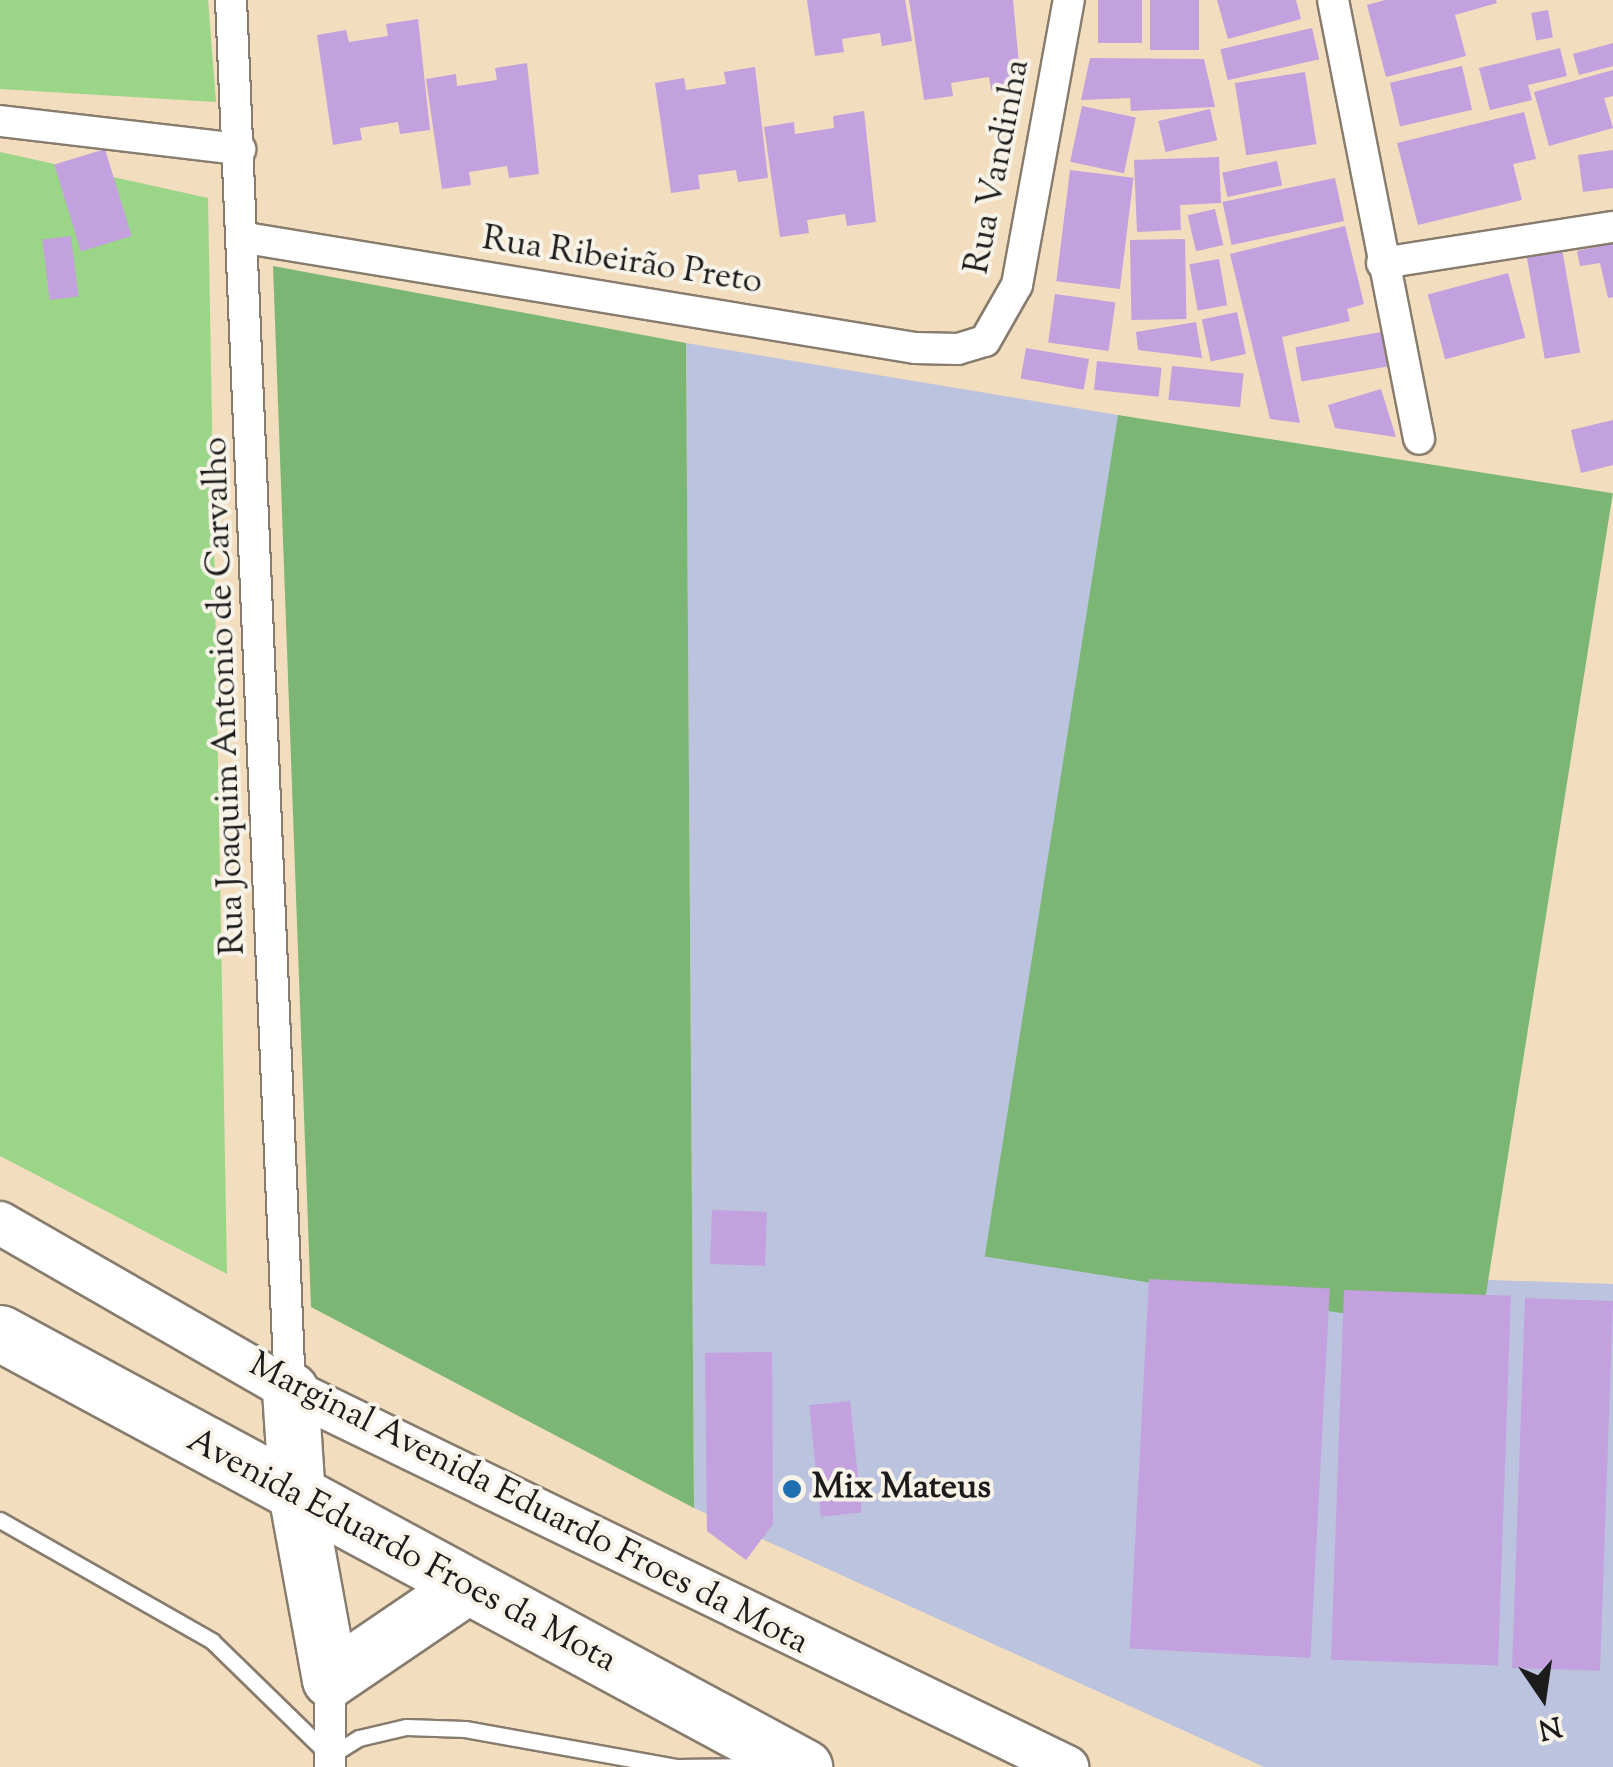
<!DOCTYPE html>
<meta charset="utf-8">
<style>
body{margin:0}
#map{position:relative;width:1613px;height:1767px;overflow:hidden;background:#f2ddbe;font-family:"Sorts Mill Goudy",serif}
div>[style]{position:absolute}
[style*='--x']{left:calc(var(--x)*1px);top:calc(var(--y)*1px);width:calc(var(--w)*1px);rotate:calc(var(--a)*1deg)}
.industrial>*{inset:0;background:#bbc3de}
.green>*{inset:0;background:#9bd588}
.forest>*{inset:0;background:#7cb674;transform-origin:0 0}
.building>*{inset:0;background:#c3a0de;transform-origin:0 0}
.roads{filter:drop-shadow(2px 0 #877c6d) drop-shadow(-2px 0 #877c6d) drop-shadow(0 2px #877c6d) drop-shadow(0 -2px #877c6d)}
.lane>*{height:15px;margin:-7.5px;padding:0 7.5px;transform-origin:7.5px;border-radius:7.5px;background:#fff}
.street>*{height:30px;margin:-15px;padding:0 15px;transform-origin:15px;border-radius:15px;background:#fff}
.secondary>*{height:42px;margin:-21px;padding:0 21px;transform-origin:21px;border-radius:21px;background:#fff}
.highway>*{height:55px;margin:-27.5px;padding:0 27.5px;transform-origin:27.5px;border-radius:27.5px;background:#fff}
.dots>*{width:28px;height:28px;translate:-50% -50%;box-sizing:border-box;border:5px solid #f7f3e8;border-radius:50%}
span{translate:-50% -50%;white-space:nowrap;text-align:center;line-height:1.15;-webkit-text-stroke:8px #f7f3e8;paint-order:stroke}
.street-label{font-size:35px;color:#1c1c1c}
.poi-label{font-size:35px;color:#1c1c1c;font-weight:700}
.left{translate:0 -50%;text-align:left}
.north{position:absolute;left:1493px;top:1647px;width:100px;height:100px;-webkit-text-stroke:8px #f7f3e8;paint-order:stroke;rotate:167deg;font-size:28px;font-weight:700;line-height:40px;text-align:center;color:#1c1c1c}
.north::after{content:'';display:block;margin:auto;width:35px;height:45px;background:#1c1c1c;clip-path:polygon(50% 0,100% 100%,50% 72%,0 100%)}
</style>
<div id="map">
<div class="industrial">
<div style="clip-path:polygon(686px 343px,1118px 415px,1095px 1267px,1613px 1284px,1613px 1767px,1264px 1767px,694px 1508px)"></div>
</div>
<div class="green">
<div style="clip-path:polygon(0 0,208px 0,216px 102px,0 89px)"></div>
<div style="clip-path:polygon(0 152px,208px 198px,227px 1274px,0 1156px)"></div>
</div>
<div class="forest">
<div style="clip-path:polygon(273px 266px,686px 343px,694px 1508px,311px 1307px)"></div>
<div style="left:1118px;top:415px;width:501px;height:852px;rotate:9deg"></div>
</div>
<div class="building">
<div style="clip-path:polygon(807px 0,905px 0,912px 41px,882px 46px,880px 33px,842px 39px,844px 52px,815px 56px)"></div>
<div style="clip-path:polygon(909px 0,1013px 0,1021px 85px,991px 90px,989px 77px,951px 83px,953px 96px,924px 100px)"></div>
<div style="left:1098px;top:0;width:44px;height:43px"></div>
<div style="left:1150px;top:0;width:49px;height:50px"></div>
<div style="clip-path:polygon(1217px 0,1296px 0,1301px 19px,1228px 39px)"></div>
<div style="clip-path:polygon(1385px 0,1496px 0,1497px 3px,1455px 15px,1466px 56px,1386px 77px,1367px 5px)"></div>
<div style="left:1548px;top:10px;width:28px;height:17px;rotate:80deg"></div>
<div style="clip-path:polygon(418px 19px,430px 130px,400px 134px,398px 122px,360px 128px,362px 140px,333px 145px,317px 35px,346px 30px,349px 42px,388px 36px,386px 24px)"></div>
<div style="left:1312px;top:28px;width:32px;height:94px;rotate:77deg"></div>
<div style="clip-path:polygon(1613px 43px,1613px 66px,1579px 75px,1573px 54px)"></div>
<div style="clip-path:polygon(1560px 48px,1567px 76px,1528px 85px,1532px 100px,1490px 110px,1479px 68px)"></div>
<div style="clip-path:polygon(1090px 58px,1204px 59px,1215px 107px,1131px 111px,1130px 98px,1081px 100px)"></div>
<div style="clip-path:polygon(527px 63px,539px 174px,509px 178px,507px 166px,469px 172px,471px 185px,442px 189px,426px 79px,456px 74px,457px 86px,497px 80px,495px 68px)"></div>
<div style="left:1462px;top:66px;width:45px;height:74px;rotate:77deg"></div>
<div style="clip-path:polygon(755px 67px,768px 178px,738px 182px,736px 170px,698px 175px,700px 189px,671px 193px,655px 83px,684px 78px,686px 90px,726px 84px,724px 72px)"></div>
<div style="clip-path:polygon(1613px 70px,1613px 96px,1604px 98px,1613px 128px,1549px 146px,1534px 92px)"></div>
<div style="left:1305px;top:72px;width:73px;height:71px;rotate:81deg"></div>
<div style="left:1082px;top:106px;width:55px;height:57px;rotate:12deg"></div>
<div style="left:1210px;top:109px;width:32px;height:53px;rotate:77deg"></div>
<div style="clip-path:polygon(864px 111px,876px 222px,847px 226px,845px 214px,807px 220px,809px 233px,780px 237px,764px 127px,794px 122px,795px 134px,834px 128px,833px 116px)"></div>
<div style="clip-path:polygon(1524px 112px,1536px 159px,1513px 164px,1522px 200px,1418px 225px,1397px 143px)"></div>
<div style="left:105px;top:149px;width:91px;height:53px;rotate:73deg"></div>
<div style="clip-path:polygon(1613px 150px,1613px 188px,1583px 192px,1578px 155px)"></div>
<div style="clip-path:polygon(1219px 157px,1221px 203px,1180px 205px,1181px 230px,1137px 232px,1134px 160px)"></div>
<div style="left:1277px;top:161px;width:25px;height:56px;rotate:78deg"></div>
<div style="left:1070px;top:170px;width:64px;height:112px;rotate:7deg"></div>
<div style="left:1335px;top:178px;width:44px;height:115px;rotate:78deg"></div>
<div style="left:1215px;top:209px;width:37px;height:28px;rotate:77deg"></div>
<div style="clip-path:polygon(1345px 226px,1364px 304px,1347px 309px,1350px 321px,1282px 337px,1300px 423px,1270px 419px,1230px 254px)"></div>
<div style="left:71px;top:236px;width:61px;height:29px;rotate:83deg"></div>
<div style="left:1185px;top:239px;width:80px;height:55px;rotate:89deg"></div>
<div style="clip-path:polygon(1613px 243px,1613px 297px,1608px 298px,1600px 263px,1580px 266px,1577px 251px)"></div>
<div style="left:1562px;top:249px;width:105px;height:36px;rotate:80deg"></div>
<div style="left:1219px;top:259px;width:47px;height:30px;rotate:80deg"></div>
<div style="left:1508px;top:273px;width:67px;height:83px;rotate:75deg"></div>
<div style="left:1055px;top:294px;width:61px;height:49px;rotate:8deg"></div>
<div style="left:1237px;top:312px;width:43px;height:36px;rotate:78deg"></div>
<div style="clip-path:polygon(1196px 322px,1202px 358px,1138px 350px,1136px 332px)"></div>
<div style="left:1387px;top:331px;width:35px;height:93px;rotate:80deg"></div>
<div style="left:1026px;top:348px;width:64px;height:31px;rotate:10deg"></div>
<div style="left:1097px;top:361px;width:65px;height:29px;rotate:6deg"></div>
<div style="left:1172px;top:366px;width:72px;height:34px;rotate:6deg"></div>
<div style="clip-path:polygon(1381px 389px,1396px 437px,1335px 428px,1328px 405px)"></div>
<div style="clip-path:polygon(1613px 420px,1613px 465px,1581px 473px,1571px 430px)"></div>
<div style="left:712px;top:1210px;width:55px;height:54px;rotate:2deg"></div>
<div style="left:1149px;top:1279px;width:181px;height:370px;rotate:3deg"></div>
<div style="left:1344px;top:1290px;width:167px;height:370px;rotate:2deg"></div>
<div style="left:1525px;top:1298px;width:88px;height:370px;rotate:2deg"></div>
<div style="clip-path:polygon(772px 1352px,773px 1524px,746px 1560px,707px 1531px,705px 1353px)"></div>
<div style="left:850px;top:1401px;width:112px;height:41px;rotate:84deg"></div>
</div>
<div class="roads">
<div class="lane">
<div style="--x:0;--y:1520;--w:244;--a:29.7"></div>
<div style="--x:212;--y:1641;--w:165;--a:44.3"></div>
<div style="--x:330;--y:1756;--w:34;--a:-32"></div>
<div style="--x:359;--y:1738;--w:48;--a:-13.2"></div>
<div style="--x:406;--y:1727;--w:59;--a:1.9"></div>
<div style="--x:465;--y:1729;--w:214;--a:10.2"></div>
<div style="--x:676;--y:1767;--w:86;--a:-0.7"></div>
</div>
<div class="street">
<div style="--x:231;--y:0;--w:1391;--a:87.57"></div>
<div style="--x:1333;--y:0;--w:447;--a:78.9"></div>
<div style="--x:0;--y:121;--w:242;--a:6.7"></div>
<div style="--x:246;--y:238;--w:678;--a:9.34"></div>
<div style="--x:915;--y:348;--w:43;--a:1.3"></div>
<div style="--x:958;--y:349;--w:28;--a:-17"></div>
<div style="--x:985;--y:341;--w:64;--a:-60.3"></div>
<div style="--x:1017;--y:285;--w:290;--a:-79.7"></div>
<div style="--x:1382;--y:263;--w:234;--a:-8.9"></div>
<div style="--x:330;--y:1679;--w:88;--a:90"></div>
</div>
<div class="secondary">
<div style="--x:0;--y:1223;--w:335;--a:29.9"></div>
<div style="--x:290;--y:1390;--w:864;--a:25.88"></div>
</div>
<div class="highway">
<div style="--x:0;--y:1333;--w:914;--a:28.36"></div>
<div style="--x:290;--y:1390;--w:108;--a:86.3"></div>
<div style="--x:297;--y:1498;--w:184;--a:79.7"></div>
<div style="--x:330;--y:1679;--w:162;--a:-34.2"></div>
</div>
</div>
<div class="dots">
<div style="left:792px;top:1489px;background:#1f6fb2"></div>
</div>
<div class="street-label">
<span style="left:999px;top:167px;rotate:-79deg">Rua Vandinha</span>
<span style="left:622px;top:262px;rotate:9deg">Rua Ribeirão Preto</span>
<span style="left:226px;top:696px;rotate:-92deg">Rua Joaquim Antonio de Carvalho</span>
<span style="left:528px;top:1505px;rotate:27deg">Marginal Avenida Eduardo Froes da Mota</span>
<span style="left:401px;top:1552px;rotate:28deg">Avenida Eduardo Froes da Mota</span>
</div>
<div class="poi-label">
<span class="left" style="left:812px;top:1489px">Mix Mateus</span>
</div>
<div class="north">N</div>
</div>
